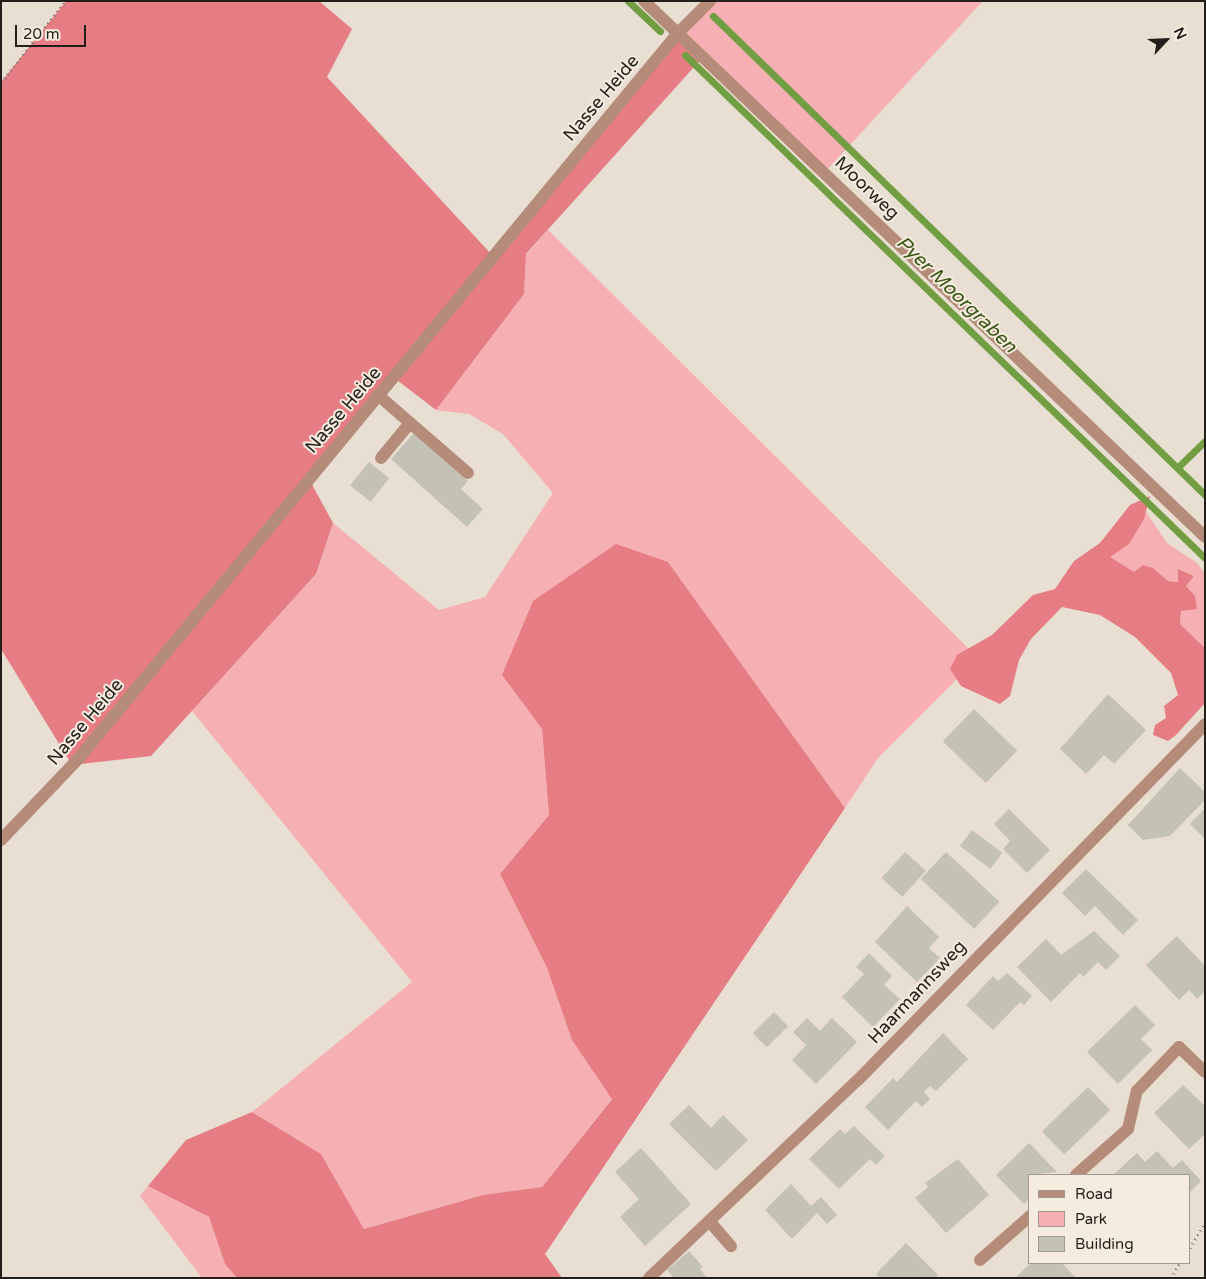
<!DOCTYPE html>
<style>
body{margin:0}
#map{position:relative;width:1206px;height:1279px;overflow:hidden;background:#e8ded1;font-family:"Varela Round",sans-serif}
div>[style]{position:absolute}
[style*='--x']{left:calc(var(--x)*1px);top:calc(var(--y)*1px);width:calc(var(--w)*1px);rotate:calc(var(--a)*1deg)}
.green>*{inset:0;background:#f6b0b3}
.forest>*{inset:0;background:#e67d85}
.stream>*{height:7px;margin:-3.5px;padding:0 3.5px;transform-origin:3.5px;border-radius:3.5px;background:#729e43}
.building>*{inset:0;background:#c4c2b4;transform-origin:0 0}
.path>*{height:3px;margin-top:-1.5px;transform-origin:0;background:repeating-linear-gradient(90deg,#837d74 0 1px,transparent 0 5px)}
.lane>*{height:12px;margin:-6px;padding:0 6px;transform-origin:6px;border-radius:6px;background:#b58b79}
.street>*{height:12px;margin:-6px;padding:0 6px;transform-origin:6px;border-radius:6px;background:#b58b79}
span{translate:-50% -50%;white-space:nowrap;text-align:center;line-height:1.15;-webkit-text-stroke:4px #f5ebde;paint-order:stroke}
.street-label{font-size:18px;color:#221e1a}
.water-label{font-size:19px;color:#395516;font-style:italic}
.frame{position:absolute;inset:0;border:2px solid #221e1a;pointer-events:none}
.legend{position:absolute;left:1028px;top:1174px;width:162px;height:90px;box-sizing:border-box;background:#f5ebde;border:1px solid #a19990;margin:0;padding:6px 9px;list-style:none;font-size:15px;color:#221e1a}
.legend li{display:flex;align-items:center;gap:10px;height:25px}
.legend b{width:25px;border:1px solid #a19990}
.north{position:absolute;left:1141px;top:15px;width:50px;height:50px;-webkit-text-stroke:4px #f5ebde;paint-order:stroke;rotate:65deg;font-size:14px;font-weight:700;line-height:20px;text-align:center;color:#221e1a}
.north::after{content:'';display:block;margin:auto;width:18px;height:22px;background:#221e1a;clip-path:polygon(50% 0,100% 100%,50% 72%,0 100%)}
.scale{position:absolute;left:15px;top:25px;width:71px;height:22px;box-sizing:border-box;border:2px solid #221e1a;border-top:0;padding-left:6px;font-size:15px;line-height:18px;white-space:nowrap;color:#221e1a;-webkit-text-stroke:4px #f5ebde;paint-order:stroke}
</style>
<div id="map">
<div class="green">
<div style="clip-path:polygon(710px 1px,983px 1px,825px 172px,678px 33px)"></div>
<div style="clip-path:polygon(548px 230px,978px 658px,878px 758px,845px 808px,668px 562px,502px 675px,542px 729px,549px 815px,500px 874px,547px 968px,572px 1040px,612px 1098px,542px 1187px,483px 1195px,364px 1229px,321px 1154px,252px 1112px,412px 982px,192px 711px,316px 574px,333px 523px,439px 610px,485px 597px,553px 493px,503px 434px,469px 414px,436px 410px,524px 294px,526px 255px)"></div>
<div style="clip-path:polygon(1146px 512px,1167px 543px,1197px 563px,1205px 573px,1205px 648px,1180px 624px,1181px 611px,1195px 596px,1186px 586px,1194px 576px,1178px 569px,1178px 582px,1168px 581px,1152px 568px,1134px 572px,1109px 557px,1129px 544px)"></div>
<div style="clip-path:polygon(148px 1186px,209px 1217px,225px 1264px,237px 1278px,202px 1278px,140px 1196px)"></div>
</div>
<div class="forest">
<div style="clip-path:polygon(66px 1px,319px 1px,352px 29px,327px 77px,493px 256px,678px 33px,703px 57px,526px 254px,524px 294px,436px 410px,393px 377px,309px 479px,333px 523px,316px 574px,151px 756px,72px 765px,1px 649px,1px 82px)"></div>
<div style="clip-path:polygon(1150px 496px,1144px 519px,1129px 544px,1110px 557px,1134px 572px,1143px 565px,1153px 568px,1168px 581px,1178px 582px,1178px 569px,1194px 576px,1186px 586px,1195px 596px,1197px 609px,1181px 611px,1180px 624px,1205px 648px,1205px 703px,1176px 735px,1168px 741px,1153px 735px,1155px 725px,1166px 718px,1164px 706px,1178px 695px,1171px 673px,1135px 637px,1100px 615px,1062px 607px,1031px 639px,1019px 660px,1010px 696px,1000px 704px,961px 686px,950px 669px,957px 655px,992px 635px,1033px 595px,1055px 589px,1074px 561px,1100px 543px,1130px 505px)"></div>
<div style="clip-path:polygon(616px 544px,668px 562px,845px 808px,545px 1254px,562px 1278px,237px 1278px,225px 1264px,209px 1217px,148px 1186px,186px 1140px,252px 1112px,321px 1154px,364px 1229px,483px 1195px,542px 1187px,612px 1099px,572px 1040px,547px 968px,500px 874px,549px 815px,542px 729px,502px 675px,533px 601px)"></div>
</div>
<div class="stream">
<div style="--x:628;--y:1;--w:44;--a:43.2"></div>
<div style="--x:713;--y:16;--w:687;--a:44.23"></div>
<div style="--x:685;--y:55;--w:723;--a:44.05"></div>
<div style="--x:1178;--y:467;--w:37;--a:-44"></div>
</div>
<div class="building">
<div style="clip-path:polygon(414px 433px,468px 481px,461px 489px,483px 509px,467px 527px,391px 459px)"></div>
<div style="left:369px;top:462px;width:26px;height:30px;rotate:39deg"></div>
<div style="clip-path:polygon(1108px 694px,1146px 730px,1114px 764px,1104px 755px,1086px 774px,1060px 749px)"></div>
<div style="left:974px;top:709px;width:60px;height:45px;rotate:44deg"></div>
<div style="clip-path:polygon(1180px 768px,1205px 792px,1205px 800px,1170px 836px,1143px 840px,1128px 825px)"></div>
<div style="clip-path:polygon(1205px 808px,1205px 839px,1190px 824px)"></div>
<div style="clip-path:polygon(1009px 809px,1050px 850px,1027px 873px,1003px 849px,1010px 841px,994px 824px)"></div>
<div style="left:972px;top:830px;width:38px;height:20px;rotate:37deg"></div>
<div style="left:905px;top:852px;width:28px;height:35px;rotate:42deg"></div>
<div style="left:946px;top:852px;width:73px;height:37px;rotate:43deg"></div>
<div style="clip-path:polygon(1086px 869px,1138px 920px,1123px 935px,1095px 906px,1085px 916px,1062px 893px)"></div>
<div style="clip-path:polygon(907px 906px,939px 937px,929px 948px,940px 958px,917px 982px,875px 942px)"></div>
<div style="clip-path:polygon(1094px 931px,1120px 956px,1106px 970px,1098px 962px,1083px 977px,1080px 973px,1051px 1002px,1017px 967px,1046px 939px,1061px 955px)"></div>
<div style="clip-path:polygon(1177px 936px,1205px 966px,1205px 991px,1197px 999px,1189px 990px,1179px 1000px,1146px 965px)"></div>
<div style="clip-path:polygon(869px 953px,892px 976px,884px 985px,900px 999px,873px 1027px,842px 997px,864px 974px,856px 967px)"></div>
<div style="clip-path:polygon(1007px 973px,1032px 996px,1024px 1005px,1020px 1002px,993px 1030px,966px 1005px,993px 976px,998px 981px)"></div>
<div style="clip-path:polygon(1135px 1005px,1155px 1025px,1141px 1039px,1152px 1050px,1118px 1084px,1087px 1052px)"></div>
<div style="left:774px;top:1012px;width:20px;height:30px;rotate:45deg"></div>
<div style="clip-path:polygon(807px 1018px,820px 1031px,832px 1018px,857px 1042px,816px 1084px,792px 1060px,806px 1045px,793px 1032px)"></div>
<div style="clip-path:polygon(943px 1033px,968px 1059px,936px 1091px,930px 1086px,924px 1092px,930px 1099px,922px 1107px,916px 1101px,888px 1130px,865px 1107px,893px 1078px,897px 1082px)"></div>
<div style="clip-path:polygon(1183px 1085px,1205px 1106px,1205px 1134px,1189px 1149px,1154px 1113px)"></div>
<div style="left:1088px;top:1087px;width:32px;height:64px;rotate:46deg"></div>
<div style="clip-path:polygon(689px 1105px,711px 1128px,723px 1115px,748px 1140px,716px 1171px,669px 1124px)"></div>
<div style="clip-path:polygon(854px 1126px,885px 1156px,876px 1165px,870px 1159px,839px 1189px,809px 1159px,840px 1129px,845px 1134px)"></div>
<div style="clip-path:polygon(1029px 1143px,1057px 1172px,1030px 1175px,1030px 1198px,1024px 1204px,996px 1175px)"></div>
<div style="clip-path:polygon(641px 1148px,691px 1204px,645px 1246px,620px 1217px,639px 1199px,615px 1172px)"></div>
<div style="clip-path:polygon(1157px 1151px,1173px 1168px,1182px 1160px,1201px 1181px,1190px 1192px,1190px 1175px,1113px 1175px,1137px 1153px,1145px 1162px)"></div>
<div style="clip-path:polygon(958px 1159px,989px 1195px,946px 1233px,915px 1198px,928px 1187px,925px 1183px)"></div>
<div style="clip-path:polygon(791px 1184px,811px 1206px,821px 1197px,837px 1215px,827px 1224px,817px 1213px,792px 1239px,765px 1210px)"></div>
<div style="clip-path:polygon(906px 1243px,938px 1275px,935px 1278px,880px 1278px,876px 1274px)"></div>
<div style="clip-path:polygon(689px 1251px,703px 1267px,700px 1269px,707px 1278px,674px 1278px,667px 1270px)"></div>
<div style="clip-path:polygon(1031px 1263px,1062px 1263px,1076px 1278px,1015px 1278px)"></div>
</div>
<div class="path">
<div style="--x:1;--y:82;--w:104;--a:-51.3"></div>
<div style="--x:1190;--y:1248;--w:29;--a:-59"></div>
<div style="--x:1171;--y:1278;--w:17;--a:-59"></div>
</div>
<div class="lane">
<div style="--x:378;--y:395;--w:119;--a:40.9"></div>
<div style="--x:381;--y:458;--w:45;--a:-50.4"></div>
</div>
<div class="street">
<div style="--x:644;--y:1;--w:776;--a:43.69"></div>
<div style="--x:1;--y:840;--w:113;--a:-46.4"></div>
<div style="--x:79;--y:758;--w:940;--a:-50.44"></div>
<div style="--x:678;--y:33;--w:45;--a:-45"></div>
<div style="--x:1076;--y:1175;--w:69;--a:-41.5"></div>
<div style="--x:1128;--y:1129;--w:39;--a:-77"></div>
<div style="--x:1137;--y:1091;--w:61;--a:-46.3"></div>
<div style="--x:1179;--y:1047;--w:36;--a:44"></div>
<div style="--x:710;--y:1222;--w:32;--a:49"></div>
<div style="--x:980;--y:1260;--w:67;--a:-41.3"></div>
<div style="--x:649;--y:1278;--w:288;--a:-43.5"></div>
<div style="--x:858;--y:1080;--w:497;--a:-45.7"></div>
</div>
<div class="street-label">
<span style="left:601px;top:98px;rotate:-50deg">Nasse Heide</span>
<span style="left:867px;top:188px;rotate:44deg">Moorweg</span>
<span style="left:343px;top:410px;rotate:-50deg">Nasse Heide</span>
<span style="left:85px;top:722px;rotate:-50deg">Nasse Heide</span>
<span style="left:917px;top:992px;rotate:-47deg">Haarmannsweg</span>
</div>
<div class="water-label">
<span style="left:956px;top:295px;rotate:44deg">Pyer Moorgraben</span>
</div>
<div class="frame"></div>
<ul class="legend">
<li><b style="height:6px;background:#b58b79"></b>Road</li>
<li><b style="height:14px;background:#f6b0b3"></b>Park</li>
<li><b style="height:14px;background:#c4c2b4"></b>Building</li>
</ul>
<div class="north">N</div>
<div class="scale">20 m</div>
</div>
